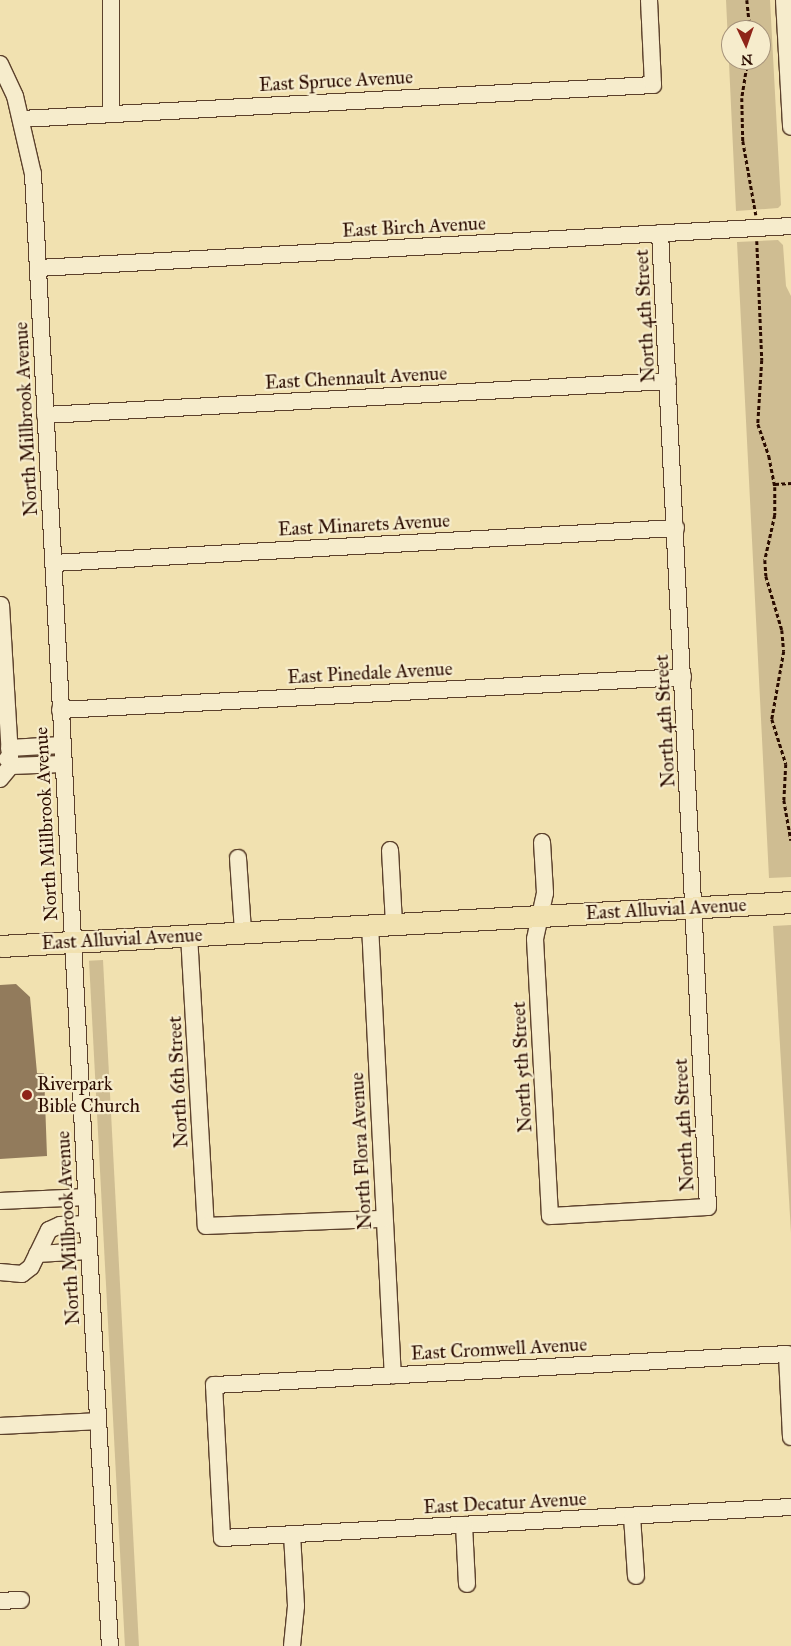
<!DOCTYPE html>
<style>
body{margin:0}
#map{position:relative;width:791px;height:1646px;overflow:hidden;background:#f1e1b0;font-family:"IM FELL Great Primer",serif}
div>[style]{position:absolute}
[style*='--x']{left:calc(var(--x)*1px);top:calc(var(--y)*1px);width:calc(var(--w)*1px);rotate:calc(var(--a)*1deg)}
.green>*{inset:0;background:#cfbd92;transform-origin:0 0}
.building>*{inset:0;background:#927b5c}
.path>*{height:2.5px;margin-top:-1.25px;transform-origin:0;background:repeating-linear-gradient(90deg,#2b0c00 0 4px,transparent 0 6.5px)}
.roads{filter:drop-shadow(1px 0 #5c412c) drop-shadow(-1px 0 #5c412c) drop-shadow(0 1px #5c412c) drop-shadow(0 -1px #5c412c)}
.minor>*{height:16px;margin:-8px;padding:0 8px;transform-origin:8px;border-radius:8px;background:#f6eccc}
.major>*{height:21px;margin:-10.5px;padding:0 10.5px;transform-origin:10.5px;border-radius:10.5px;background:#f1e1b0}
.dots>*{width:14px;height:14px;translate:-50% -50%;box-sizing:border-box;border:2px solid #f6eccc;border-radius:50%}
span{translate:-50% -50%;white-space:nowrap;text-align:center;line-height:1.15;-webkit-text-stroke:4.5px #f6eccc;paint-order:stroke}
.street-label{font-size:19px;color:#2b0c00}
.poi-label{font-size:19px;color:#2b0c00}
.left{translate:0 -50%;text-align:left}
.north{position:absolute;left:721px;top:20px;width:50px;height:50px;box-sizing:border-box;background:#f6eccc;border:1px solid #a5927a;border-radius:50%;rotate:177deg;font-size:14px;font-weight:700;line-height:20px;text-align:center;color:#2b0c00}
.north::after{content:'';display:block;margin:auto;width:18px;height:22px;background:#8f2418;clip-path:polygon(50% 0,100% 100%,50% 72%,0 100%)}
</style>
<div id="map">
<div class="green">
<div style="clip-path:polygon(evenodd,726px 0,770px 0,781px 205px,778px 208px,736px 211px,726px 0,731px 30px,761px 30px,761px 60px,731px 60px,731px 30px)"></div>
<div style="clip-path:polygon(778px 240px,783px 245px,786px 286px,791px 296px,791px 877px,769px 878px,737px 242px)"></div>
<div style="clip-path:polygon(791px 925px,791px 1233px,773px 926px)"></div>
<div style="left:103px;top:960px;width:687px;height:14px;rotate:87deg"></div>
</div>
<div class="building">
<div style="clip-path:polygon(16px 984px,30px 997px,37px 1073px,44px 1073px,47px 1156px,0 1159px,0 985px)"></div>
</div>
<div class="path">
<div style="--x:747;--y:0;--w:30;--a:84"></div>
<div style="--x:748;--y:60;--w:38;--a:99"></div>
<div style="--x:742;--y:98;--w:43;--a:88.7"></div>
<div style="--x:743;--y:141;--w:75;--a:80"></div>
<div style="--x:757;--y:241;--w:119;--a:87.6"></div>
<div style="--x:762;--y:360;--w:64;--a:93.6"></div>
<div style="--x:758;--y:424;--w:34;--a:71"></div>
<div style="--x:769;--y:456;--w:32;--a:79"></div>
<div style="--x:775;--y:487;--w:28;--a:90"></div>
<div style="--x:775;--y:515;--w:46;--a:102.5"></div>
<div style="--x:765;--y:560;--w:16;--a:86"></div>
<div style="--x:766;--y:576;--w:56;--a:73.5"></div>
<div style="--x:782;--y:630;--w:21;--a:85"></div>
<div style="--x:784;--y:651;--w:69;--a:100"></div>
<div style="--x:772;--y:719;--w:47;--a:72.7"></div>
<div style="--x:786;--y:764;--w:36;--a:93"></div>
<div style="--x:784;--y:800;--w:41;--a:80.1"></div>
<div style="--x:775;--y:484;--w:16;--a:-4"></div>
</div>
<div class="roads">
<div class="minor">
<div style="--x:111;--y:0;--w:113;--a:90"></div>
<div style="--x:784;--y:0;--w:127;--a:86.8"></div>
<div style="--x:0;--y:64;--w:35;--a:65"></div>
<div style="--x:15;--y:96;--w:80;--a:77"></div>
<div style="--x:33;--y:174;--w:1474;--a:87.01"></div>
<div style="--x:21;--y:119;--w:633;--a:-3.08"></div>
<div style="--x:653;--y:85;--w:85;--a:-92.7"></div>
<div style="--x:38;--y:268;--w:754;--a:-3.19"></div>
<div style="--x:45;--y:415;--w:624;--a:-3.12"></div>
<div style="--x:54;--y:563;--w:623;--a:-3.22"></div>
<div style="--x:1;--y:605;--w:153;--a:86.6"></div>
<div style="--x:60;--y:710;--w:624;--a:-3.03"></div>
<div style="--x:9;--y:748;--w:53;--a:-3.2"></div>
<div style="--x:11;--y:766;--w:52;--a:-2.2"></div>
<div style="--x:0;--y:779;--w:17;--a:-50"></div>
<div style="--x:11;--y:766;--w:8;--a:-97"></div>
<div style="--x:10;--y:758;--w:3;--a:162"></div>
<div style="--x:542;--y:842;--w:51;--a:86.6"></div>
<div style="--x:545;--y:893;--w:47;--a:102.3"></div>
<div style="--x:535;--y:939;--w:277;--a:86.9"></div>
<div style="--x:550;--y:1216;--w:158;--a:-3.3"></div>
<div style="--x:708;--y:1207;--w:975;--a:-92.82"></div>
<div style="--x:390;--y:850;--w:74;--a:86.9"></div>
<div style="--x:238;--y:858;--w:74;--a:86.1"></div>
<div style="--x:370;--y:925;--w:451;--a:87.1"></div>
<div style="--x:189;--y:935;--w:291;--a:86.7"></div>
<div style="--x:206;--y:1226;--w:178;--a:-2.3"></div>
<div style="--x:0;--y:1201;--w:87;--a:-2.6"></div>
<div style="--x:37;--y:1254;--w:52;--a:-3.3"></div>
<div style="--x:0;--y:1272;--w:22;--a:5"></div>
<div style="--x:22;--y:1274;--w:11;--a:-38"></div>
<div style="--x:31;--y:1267;--w:41;--a:-64.1"></div>
<div style="--x:49;--y:1230;--w:12;--a:-24"></div>
<div style="--x:60;--y:1225;--w:28;--a:-2"></div>
<div style="--x:0;--y:1426;--w:98;--a:-2.9"></div>
<div style="--x:791;--y:1437;--w:83;--a:-92.8"></div>
<div style="--x:787;--y:1354;--w:574;--a:176.9"></div>
<div style="--x:214;--y:1385;--w:153;--a:87"></div>
<div style="--x:222;--y:1538;--w:570;--a:-3.12"></div>
<div style="--x:632;--y:1516;--w:60;--a:86.2"></div>
<div style="--x:464;--y:1525;--w:59;--a:87.1"></div>
<div style="--x:292;--y:1534;--w:72;--a:86.8"></div>
<div style="--x:296;--y:1606;--w:40;--a:95.7"></div>
<div style="--x:0;--y:1601;--w:21;--a:-3"></div>
</div>
<div class="major">
<div style="--x:0;--y:946;--w:792;--a:-3.18"></div>
</div>
</div>
<div class="dots">
<div style="left:27px;top:1095px;background:#8f2418"></div>
</div>
<div class="street-label">
<span style="left:336px;top:81px;rotate:-3deg">East Spruce Avenue</span>
<span style="left:414px;top:227px;rotate:-3deg">East Birch Avenue</span>
<span style="left:645px;top:316px;rotate:-93deg">North 4th Street</span>
<span style="left:356px;top:378px;rotate:-3deg">East Chennault Avenue</span>
<span style="left:26px;top:419px;rotate:-93deg">North Millbrook Avenue</span>
<span style="left:364px;top:525px;rotate:-3deg">East Minarets Avenue</span>
<span style="left:370px;top:673px;rotate:-3deg">East Pinedale Avenue</span>
<span style="left:665px;top:721px;rotate:-93deg">North 4th Street</span>
<span style="left:46px;top:824px;rotate:-93deg">North Millbrook Avenue</span>
<span style="left:666px;top:909px;rotate:-3deg">East Alluvial Avenue</span>
<span style="left:122px;top:939px;rotate:-3deg">East Alluvial Avenue</span>
<span style="left:522px;top:1067px;rotate:-93deg">North 5th Street</span>
<span style="left:178px;top:1082px;rotate:-93deg">North 6th Street</span>
<span style="left:684px;top:1125px;rotate:-93deg">North 4th Street</span>
<span style="left:361px;top:1151px;rotate:-93deg">North Flora Avenue</span>
<span style="left:68px;top:1228px;rotate:-93deg">North Millbrook Avenue</span>
<span style="left:499px;top:1349px;rotate:-3deg">East Cromwell Avenue</span>
<span style="left:505px;top:1503px;rotate:-3deg">East Decatur Avenue</span>
</div>
<div class="poi-label">
<span class="left" style="left:37px;top:1095px">Riverpark<br>Bible Church</span>
</div>
<div class="north">N</div>
</div>
